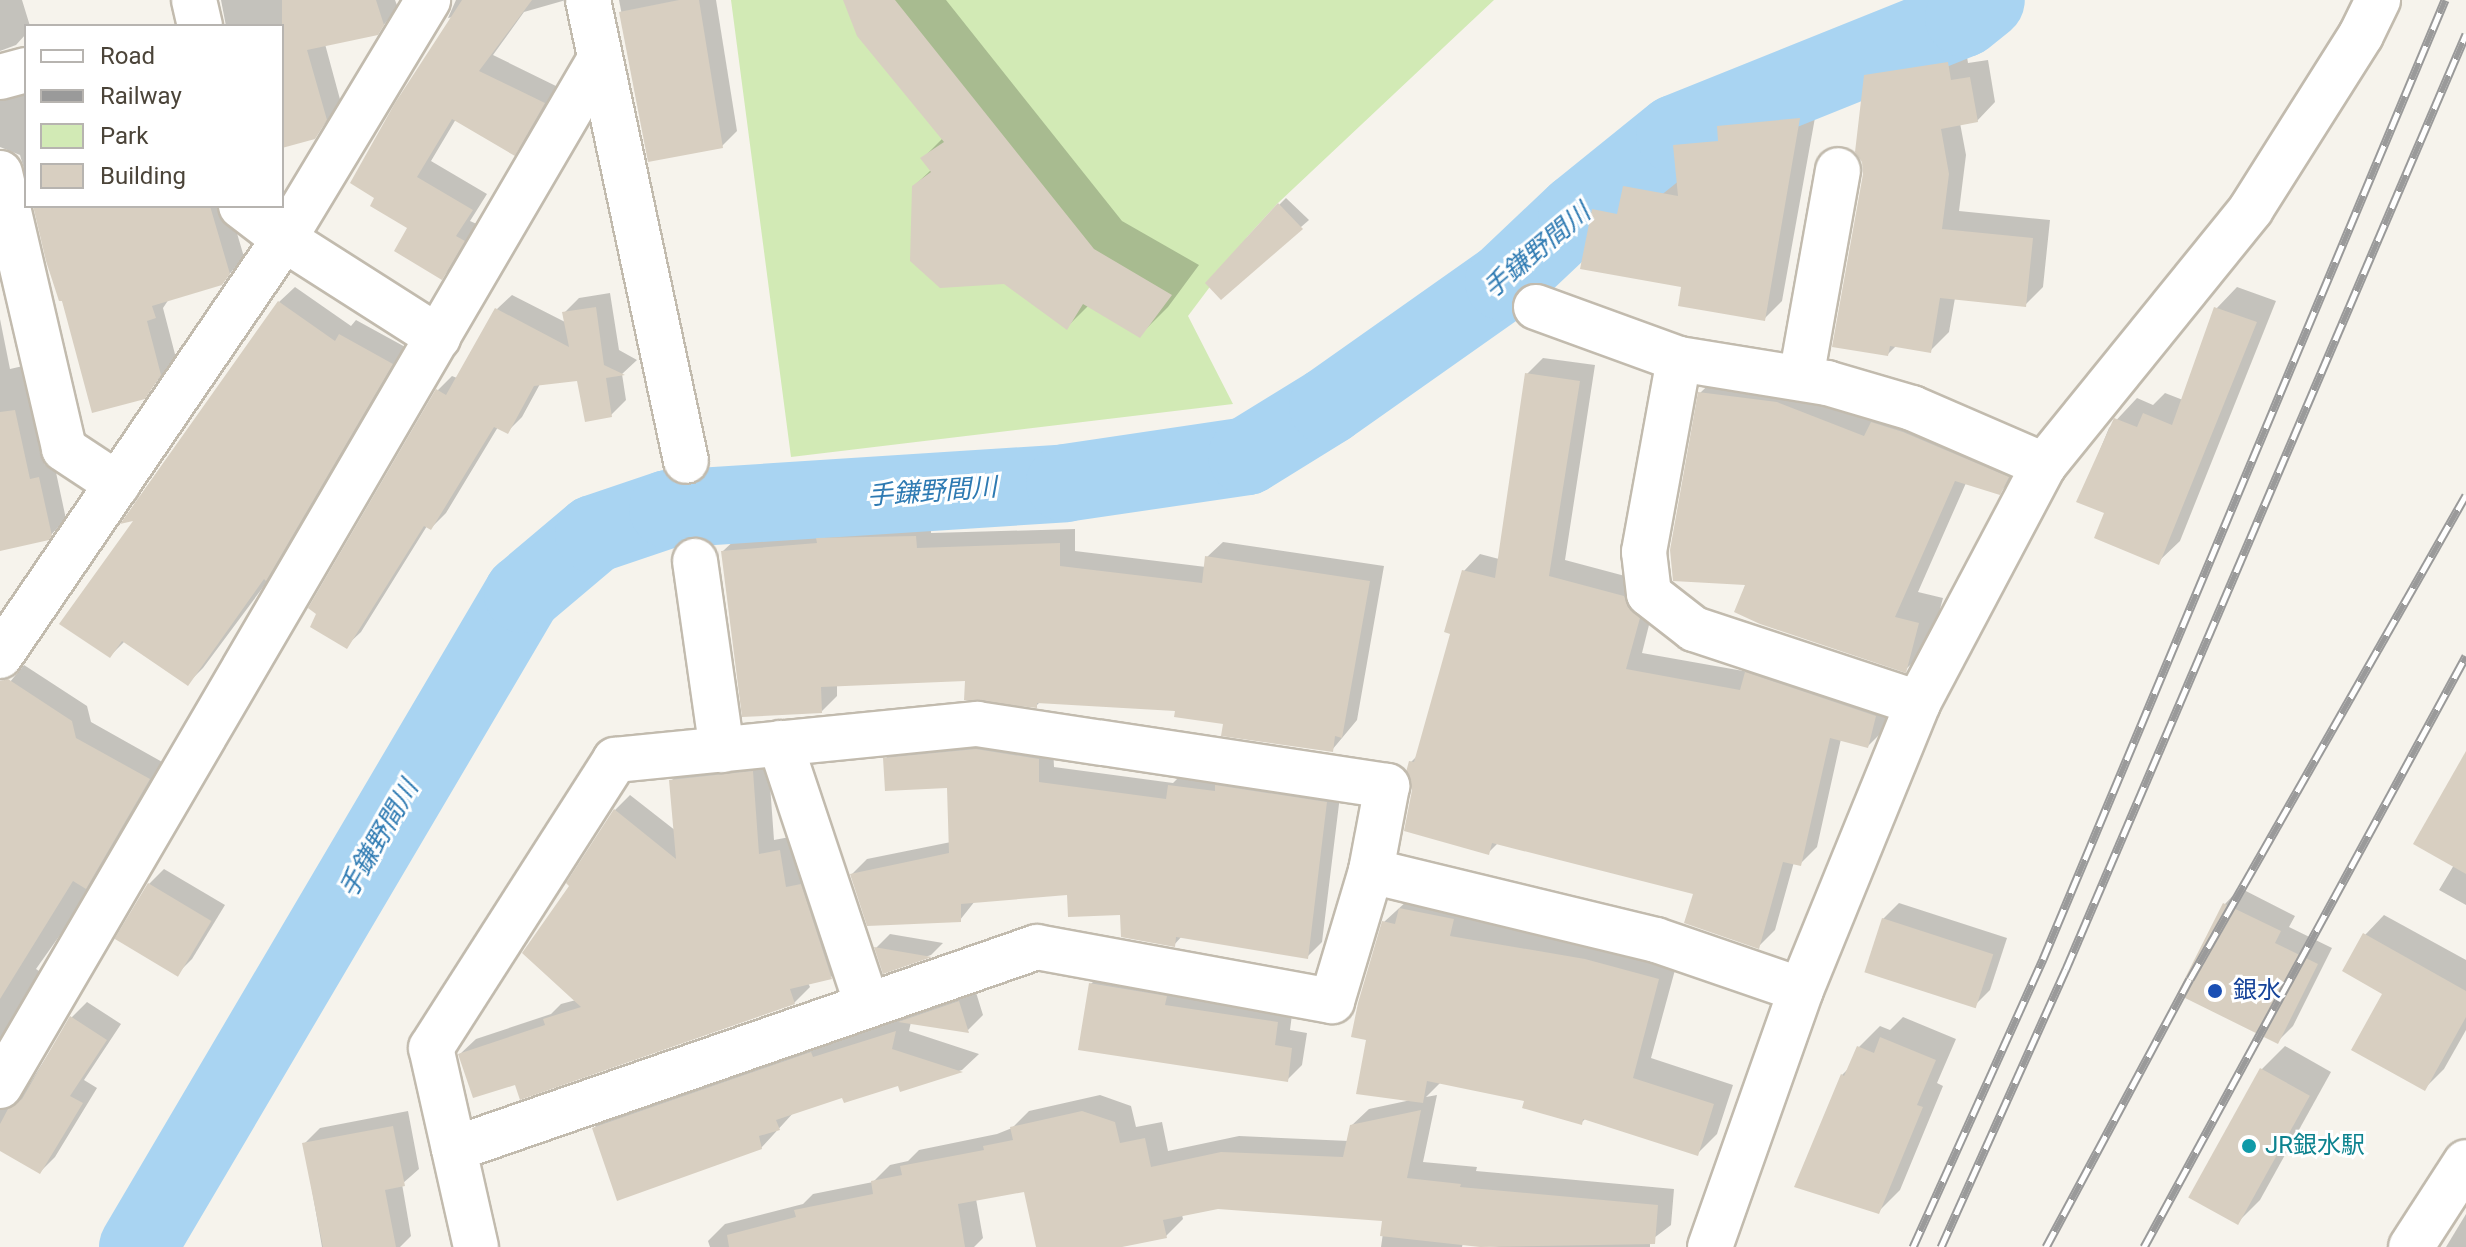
<!DOCTYPE html>
<meta charset="utf-8">
<style>
body{margin:0}
#map{position:relative;width:2466px;height:1247px;overflow:hidden;background:#f6f3ec;font-family:Roboto,"Noto Sans JP",sans-serif}
div>[style]{position:absolute}
[style*='--x']{left:calc(var(--x)*1px);top:calc(var(--y)*1px);width:calc(var(--w)*1px);rotate:calc(var(--a)*1deg)}
.green>*{inset:0;background:#d2eab5}
.shadow>*{inset:0;background:#0003}
.river>*{height:78px;margin:-39px;padding:0 39px;transform-origin:39px;border-radius:39px;background:#a9d4f2}
.building>*{inset:0;background:#d8cfc1;transform-origin:0 0}
.roads{filter:drop-shadow(2px 0 #c2bbae) drop-shadow(-2px 0 #c2bbae) drop-shadow(0 2px #c2bbae) drop-shadow(0 -2px #c2bbae)}
.street>*{height:44px;margin:-22px;padding:0 22px;transform-origin:22px;border-radius:22px;background:#fff}
.rail>*{height:9px;margin-top:-4.5px;transform-origin:0;background:repeating-linear-gradient(90deg,#fff 0 18px,#9a9a9a 0 36px);box-sizing:border-box;border-block:2px solid #9a9a9a}
.dots>*{width:22px;height:22px;translate:-50% -50%;box-sizing:border-box;border:4px solid #fff;border-radius:50%}
span{translate:-50% -50%;white-space:nowrap;text-align:center;line-height:1.15;-webkit-text-stroke:6px #fff;paint-order:stroke}
.transit-label{font-size:24px;color:#164399}
.left{translate:0 -50%;text-align:left}
.culture-label{font-size:24px;color:#0d838f}
.water-label{font-size:26px;color:#2e7ab2;font-style:italic}
.legend{position:absolute;left:24px;top:24px;width:260px;height:184px;box-sizing:border-box;background:#fff;border:2px solid #b7b4b0;margin:0;padding:10px 14px;list-style:none;font-size:24px;color:#4b4439}
.legend li{display:flex;align-items:center;gap:16px;height:40px}
.legend b{width:40px;border:2px solid #b7b4b0}
</style>
<div id="map">
<div class="green">
<div style="clip-path:polygon(731px 0,1494px 0,1278px 203px,1248px 236px,1188px 316px,1233px 404px,791px 457px)"></div>
</div>
<div class="shadow">
<div style="clip-path:polygon(0 0,22px 0,30px 26px,26px 26px,26px 34px,16px 45px,0 51px)"></div>
<div style="clip-path:polygon(221px 0,395px 0,398px 8px,377px 33px,325px 44px,341px 103px,314px 137px,282px 146px,282px 26px,226px 26px)"></div>
<div style="clip-path:polygon(456px 0,566px 0,524px 12px,493px 55px,558px 87px,530px 138px,514px 153px,456px 119px,431px 161px,487px 194px,470px 221px,479px 225px,457px 262px,441px 278px,409px 227px,372px 205px,453px 17px,448px 18px)"></div>
<div style="clip-path:polygon(619px 0,716px 0,737px 131px,722px 146px,650px 160px)"></div>
<div style="clip-path:polygon(845px 0,946px 0,1122px 221px,1199px 265px,1168px 307px,1139px 336px,1089px 305px,1067px 327px,914px 186px,932px 169px,923px 158px,943px 138px)"></div>
<div style="clip-path:polygon(1965px 45px,1968px 63px,1988px 60px,1995px 102px,1977px 121px,1960px 123px,1966px 155px,1959px 211px,2050px 220px,2043px 287px,2025px 305px,1955px 298px,1949px 332px,1931px 350px,1897px 345px,1888px 354px,1865px 174px,1866px 76px,1885px 58px)"></div>
<div style="clip-path:polygon(0 81px,26px 86px,26px 176px,20px 155px,0 147px)"></div>
<div style="clip-path:polygon(1818px 101px,1782px 301px,1764px 319px,1684px 286px,1594px 210px,1612px 192px,1623px 194px,1624px 187px,1643px 169px,1678px 175px,1675px 146px,1693px 128px,1720px 125px,1737px 108px)"></div>
<div style="clip-path:polygon(1286px 198px,1309px 220px,1221px 297px,1279px 205px)"></div>
<div style="clip-path:polygon(34px 206px,229px 206px,244px 257px,221px 284px,169px 299px,163px 308px,176px 358px,144px 397px,78px 353px)"></div>
<div style="clip-path:polygon(295px 287px,351px 326px,356px 320px,407px 348px,281px 563px,203px 668px,188px 683px,125px 641px,110px 656px,138px 518px,279px 302px)"></div>
<div style="clip-path:polygon(2237px 287px,2276px 301px,2180px 541px,2158px 562px,2107px 512px,2079px 501px,2109px 428px,2137px 398px,2153px 405px,2165px 393px,2183px 400px,2216px 309px)"></div>
<div style="clip-path:polygon(610px 293px,619px 350px,637px 360px,622px 374px,626px 400px,611px 415px,578px 379px,540px 384px,522px 417px,507px 432px,498px 427px,446px 513px,431px 528px,427px 526px,361px 632px,346px 646px,438px 390px,452px 376px,457px 378px,497px 309px,512px 295px,567px 323px,564px 313px,579px 298px)"></div>
<div style="clip-path:polygon(0 319px,10px 369px,23px 366px,45px 465px,54px 463px,66px 519px,48px 538px,0 549px)"></div>
<div style="clip-path:polygon(1543px 358px,1595px 365px,1565px 560px,1640px 580px,1655px 601px,1642px 653px,1749px 672px,1764px 657px,1892px 699px,1884px 730px,1868px 746px,1841px 739px,1817px 847px,1800px 864px,1794px 862px,1775px 930px,1758px 947px,1695px 893px,1498px 843px,1489px 852px,1414px 790px,1411px 762px,1417px 756px,1453px 632px,1464px 571px,1480px 554px,1499px 559px,1527px 374px)"></div>
<div style="clip-path:polygon(1725px 369px,2024px 468px,1999px 493px,1966px 483px,1918px 592px,1943px 598px,1930px 646px,1905px 670px,1748px 583px,1700px 393px)"></div>
<div style="clip-path:polygon(931px 522px,931px 533px,1075px 529px,1075px 551px,1206px 567px,1207px 557px,1223px 542px,1384px 566px,1357px 720px,1332px 750px,1177px 709px,1041px 701px,1036px 706px,967px 679px,837px 685px,837px 696px,822px 711px,723px 551px,739px 536px,828px 529px,834px 523px)"></div>
<div style="clip-path:polygon(24px 665px,87px 706px,91px 722px,164px 763px,84px 901px,36px 969px,42px 973px,0 1044px,0 694px)"></div>
<div style="clip-path:polygon(900px 744px,1053px 744px,1054px 767px,1173px 783px,1185px 771px,1341px 788px,1322px 942px,1307px 957px,1182px 936px,1174px 945px,1122px 912px,1068px 893px,975px 901px,960px 920px,852px 874px,867px 859px,951px 842px,949px 785px,885px 759px)"></div>
<div style="clip-path:polygon(2466px 755px,2466px 905px,2439px 890px,2454px 865px)"></div>
<div style="clip-path:polygon(768px 757px,774px 840px,795px 836px,846px 962px,831px 977px,808px 983px,810px 987px,794px 1003px,516px 1082px,460px 1054px,476px 1039px,551px 1014px,561px 1004px,576px 1000px,572px 886px,569px 883px,615px 810px,630px 795px,676px 831px,672px 780px,687px 765px)"></div>
<div style="clip-path:polygon(164px 869px,225px 905px,192px 959px,177px 974px,149px 884px)"></div>
<div style="clip-path:polygon(2240px 888px,2295px 916px,2289px 927px,2332px 948px,2293px 1026px,2278px 1041px,2225px 904px)"></div>
<div style="clip-path:polygon(1420px 889px,1678px 959px,1651px 1058px,1733px 1085px,1717px 1134px,1697px 1154px,1586px 1118px,1581px 1123px,1527px 1099px,1441px 1082px,1426px 1097px,1437px 1095px,1423px 1162px,1477px 1167px,1476px 1171px,1674px 1189px,1671px 1225px,1650px 1241px,1650px 1247px,1499px 1247px,1463px 1243px,1462px 1247px,1381px 1247px,1385px 1219px,1218px 1207px,1182px 1215px,1183px 1219px,1166px 1236px,1113px 1247px,1051px 1247px,1026px 1190px,976px 1199px,983px 1238px,974px 1247px,710px 1247px,708px 1241px,725px 1224px,803px 1204px,813px 1194px,873px 1182px,890px 1165px,908px 1161px,919px 1150px,997px 1134px,1012px 1128px,1029px 1111px,1100px 1095px,1131px 1106px,1136px 1127px,1162px 1122px,1168px 1151px,1239px 1136px,1349px 1141px,1351px 1126px,1369px 1109px,1411px 1100px,1369px 1039px,1384px 922px)"></div>
<div style="clip-path:polygon(1899px 903px,2007px 938px,1990px 990px,1974px 1006px,1883px 919px)"></div>
<div style="clip-path:polygon(2384px 915px,2466px 960px,2466px 1030px,2444px 1069px,2424px 1089px,2365px 935px)"></div>
<div style="clip-path:polygon(890px 934px,943px 943px,931px 955px,884px 971px,876px 948px)"></div>
<div style="clip-path:polygon(1106px 968px,1293px 1007px,1290px 1030px,1307px 1033px,1302px 1065px,1287px 1080px,1091px 984px)"></div>
<div style="clip-path:polygon(974px 986px,983px 1015px,968px 1030px,911px 1022px,909px 1031px,979px 1054px,962px 1070px,901px 1089px,899px 1084px,843px 1095px,795px 1111px,761px 1148px,594px 1128px,612px 1110px,905px 1018px,916px 1007px)"></div>
<div style="clip-path:polygon(87px 1002px,121px 1024px,84px 1080px,97px 1088px,55px 1157px,40px 1172px,0 1149px,0 1090px,16px 1096px,23px 1094px,72px 1017px)"></div>
<div style="clip-path:polygon(1903px 1017px,1956px 1039px,1937px 1083px,1943px 1086px,1900px 1190px,1878px 1212px,1842px 1075px,1850px 1067px,1859px 1047px,1880px 1026px,1890px 1030px)"></div>
<div style="clip-path:polygon(2285px 1046px,2331px 1072px,2260px 1200px,2237px 1223px,2191px 1197px,2262px 1069px)"></div>
<div style="clip-path:polygon(408px 1111px,419px 1169px,402px 1184px,411px 1236px,400px 1247px,322px 1247px,304px 1144px,320px 1128px)"></div>
<div style="clip-path:polygon(2466px 1214px,2466px 1247px,2446px 1247px)"></div>
</div>
<div class="river">
<div style="--x:138;--y:1247;--w:758;--a:-59.48"></div>
<div style="--x:523;--y:594;--w:93;--a:-40.2"></div>
<div style="--x:594;--y:534;--w:78;--a:-18.7"></div>
<div style="--x:668;--y:509;--w:398;--a:-3.7"></div>
<div style="--x:1065;--y:483;--w:184;--a:-8.4"></div>
<div style="--x:1247;--y:456;--w:95;--a:-31.7"></div>
<div style="--x:1328;--y:406;--w:215;--a:-35.2"></div>
<div style="--x:1504;--y:282;--w:100;--a:-43.4"></div>
<div style="--x:1577;--y:213;--w:126;--a:-38.9"></div>
<div style="--x:1675;--y:134;--w:311;--a:-21.9"></div>
<div style="--x:1964;--y:18;--w:28;--a:-39"></div>
</div>
<div class="building">
<div style="clip-path:polygon(282px 0,376px 0,384px 25px,378px 35px,307px 50px,327px 120px,315px 139px,282px 148px)"></div>
<div style="clip-path:polygon(462px 0,532px 0,479px 71px,545px 103px,515px 156px,452px 119px,417px 177px,473px 210px,456px 236px,465px 241px,442px 280px,394px 251px,407px 228px,370px 206px,374px 198px,350px 183px,395px 103px)"></div>
<div style="clip-path:polygon(679px 0,699px 0,723px 148px,648px 162px,619px 12px)"></div>
<div style="clip-path:polygon(843px 0,895px 0,1094px 249px,1172px 295px,1140px 338px,1083px 304px,1067px 330px,1004px 284px,940px 288px,910px 261px,912px 186px,931px 172px,920px 158px,944px 142px,857px 36px)"></div>
<div style="clip-path:polygon(1948px 62px,1951px 80px,1970px 77px,1978px 122px,1941px 129px,1949px 174px,1942px 229px,2033px 238px,2026px 307px,1940px 298px,1931px 353px,1890px 346px,1888px 356px,1832px 347px,1863px 174px,1862px 162px,1855px 152px,1864px 75px)"></div>
<div style="clip-path:polygon(1800px 118px,1765px 321px,1678px 306px,1681px 287px,1580px 269px,1592px 209px,1617px 214px,1623px 186px,1678px 196px,1673px 145px,1718px 141px,1717px 126px)"></div>
<div style="clip-path:polygon(1278px 203px,1303px 229px,1221px 300px,1205px 283px)"></div>
<div style="clip-path:polygon(33px 206px,210px 206px,230px 274px,222px 285px,152px 306px,156px 318px,147px 321px,161px 375px,145px 399px,92px 413px,62px 301px,59px 301px,46px 261px)"></div>
<div style="clip-path:polygon(278px 301px,335px 341px,339px 334px,393px 364px,266px 581px,264px 579px,188px 686px,122px 641px,110px 658px,59px 624px,133px 521px,120px 524px)"></div>
<div style="clip-path:polygon(596px 307px,604px 365px,625px 375px,606px 378px,612px 417px,585px 422px,577px 381px,534px 386px,508px 434px,494px 427px,431px 530px,424px 526px,347px 649px,310px 627px,316px 614px,308px 608px,436px 389px,446px 395px,495px 308px,569px 347px,562px 312px)"></div>
<div style="clip-path:polygon(2214px 307px,2257px 322px,2159px 565px,2094px 538px,2104px 513px,2076px 502px,2114px 418px,2137px 427px,2143px 413px,2172px 425px)"></div>
<div style="clip-path:polygon(1525px 373px,1580px 381px,1549px 576px,1624px 596px,1628px 607px,1640px 618px,1626px 669px,1740px 690px,1745px 672px,1876px 716px,1868px 748px,1830px 738px,1801px 866px,1783px 862px,1759px 949px,1684px 923px,1693px 894px,1492px 843px,1489px 855px,1404px 831px,1412px 790px,1406px 772px,1409px 761px,1414px 762px,1450px 634px,1444px 632px,1462px 570px,1495px 578px)"></div>
<div style="clip-path:polygon(1698px 392px,1777px 402px,1864px 436px,1871px 422px,1903px 432px,2009px 477px,2000px 495px,1955px 481px,1895px 617px,1919px 623px,1906px 673px,1760px 624px,1734px 612px,1745px 585px,1673px 581px,1670px 550px)"></div>
<div style="clip-path:polygon(15px 410px,30px 479px,39px 477px,52px 536px,49px 540px,0 551px,0 412px)"></div>
<div style="clip-path:polygon(916px 536px,917px 548px,1060px 543px,1060px 566px,1202px 583px,1205px 556px,1370px 581px,1342px 738px,1335px 736px,1333px 752px,1221px 736px,1223px 724px,1174px 717px,1175px 711px,1037px 703px,1037px 708px,964px 700px,965px 681px,821px 687px,822px 713px,742px 717px,721px 551px,817px 543px,816px 538px)"></div>
<div style="clip-path:polygon(8px 679px,72px 721px,76px 738px,150px 779px,86px 889px,73px 881px,0 999px,0 681px)"></div>
<div style="clip-path:polygon(976px 749px,1039px 759px,1039px 782px,1166px 799px,1168px 785px,1215px 791px,1215px 785px,1327px 802px,1308px 959px,1176px 937px,1175px 947px,1121px 937px,1120px 915px,1068px 917px,1067px 895px,961px 904px,961px 922px,867px 926px,850px 874px,949px 853px,947px 788px,885px 791px,883px 758px)"></div>
<div style="clip-path:polygon(2466px 751px,2466px 874px,2413px 844px)"></div>
<div style="clip-path:polygon(753px 771px,759px 854px,780px 850px,786px 887px,801px 884px,832px 979px,790px 989px,795px 1004px,520px 1100px,515px 1085px,473px 1098px,458px 1054px,545px 1025px,543px 1019px,581px 1007px,522px 953px,569px 886px,566px 883px,614px 809px,676px 859px,669px 780px)"></div>
<div style="left:148px;top:883px;width:74px;height:65px;rotate:31deg"></div>
<div style="clip-path:polygon(2223px 903px,2281px 931px,2275px 943px,2318px 964px,2278px 1044px,2177px 994px)"></div>
<div style="clip-path:polygon(1399px 908px,1454px 919px,1450px 936px,1585px 959px,1659px 979px,1633px 1078px,1714px 1104px,1698px 1156px,1583px 1119px,1582px 1125px,1522px 1108px,1524px 1101px,1427px 1081px,1423px 1103px,1356px 1094px,1366px 1040px,1351px 1037px,1358px 1003px,1382px 921px,1395px 924px)"></div>
<div style="left:1882px;top:918px;width:117px;height:57px;rotate:18deg"></div>
<div style="clip-path:polygon(2363px 933px,2466px 991px,2466px 1017px,2425px 1091px,2351px 1050px,2382px 994px,2342px 971px)"></div>
<div style="clip-path:polygon(874px 947px,932px 957px,883px 974px)"></div>
<div style="clip-path:polygon(1089px 983px,1167px 996px,1165px 1005px,1278px 1022px,1275px 1045px,1292px 1048px,1288px 1082px,1078px 1050px)"></div>
<div style="clip-path:polygon(959px 1001px,969px 1033px,898px 1022px)"></div>
<div style="clip-path:polygon(70px 1016px,107px 1040px,70px 1096px,83px 1103px,40px 1174px,0 1151px,0 1124px,8px 1109px,22px 1099px)"></div>
<div style="clip-path:polygon(896px 1031px,892px 1049px,963px 1072px,900px 1092px,898px 1086px,844px 1103px,842px 1098px,776px 1120px,780px 1130px,759px 1136px,762px 1149px,617px 1201px,592px 1128px,811px 1052px,813px 1057px)"></div>
<div style="clip-path:polygon(1880px 1037px,1936px 1060px,1917px 1105px,1923px 1107px,1879px 1214px,1794px 1187px,1841px 1074px,1844px 1076px,1857px 1046px,1874px 1053px)"></div>
<div style="left:2260px;top:1068px;width:57px;height:148px;rotate:29deg"></div>
<div style="clip-path:polygon(1421px 1110px,1407px 1178px,1461px 1184px,1460px 1187px,1658px 1205px,1655px 1244px,1480px 1247px,1380px 1236px,1382px 1221px,1218px 1209px,1163px 1220px,1167px 1238px,1122px 1247px,1036px 1247px,1024px 1192px,958px 1204px,965px 1247px,729px 1247px,727px 1235px,796px 1217px,794px 1210px,873px 1194px,871px 1181px,902px 1175px,900px 1166px,984px 1150px,983px 1146px,1013px 1140px,1010px 1127px,1082px 1111px,1115px 1122px,1120px 1143px,1145px 1138px,1151px 1167px,1221px 1152px,1343px 1157px,1350px 1125px)"></div>
<div style="clip-path:polygon(393px 1126px,405px 1186px,385px 1190px,396px 1247px,323px 1247px,302px 1143px)"></div>
</div>
<div class="roads">
<div class="street">
<div style="--x:194;--y:0;--w:27;--a:77"></div>
<div style="--x:588;--y:0;--w:471;--a:78"></div>
<div style="--x:0;--y:77;--w:27;--a:-15"></div>
<div style="--x:0;--y:173;--w:283;--a:76.9"></div>
<div style="--x:64;--y:449;--w:64;--a:33.4"></div>
<div style="--x:241;--y:206;--w:54;--a:37.5"></div>
<div style="--x:284;--y:239;--w:183;--a:32.5"></div>
<div style="--x:1536;--y:307;--w:152;--a:20"></div>
<div style="--x:1679;--y:359;--w:150;--a:9.2"></div>
<div style="--x:1827;--y:383;--w:89;--a:16.4"></div>
<div style="--x:1912;--y:408;--w:144;--a:23.4"></div>
<div style="--x:1679;--y:359;--w:196;--a:100.3"></div>
<div style="--x:1644;--y:552;--w:42;--a:83.2"></div>
<div style="--x:1649;--y:594;--w:57;--a:37.9"></div>
<div style="--x:1694;--y:629;--w:236;--a:18.3"></div>
<div style="--x:1801;--y:378;--w:211;--a:-79.9"></div>
<div style="--x:695;--y:561;--w:191;--a:81.9"></div>
<div style="--x:0;--y:656;--w:505;--a:-55.74"></div>
<div style="--x:284;--y:239;--w:279;--a:-58.9"></div>
<div style="--x:780;--y:743;--w:276;--a:71.6"></div>
<div style="--x:0;--y:1086;--w:1189;--a:-59.71"></div>
<div style="--x:454;--y:1149;--w:617;--a:-19.11"></div>
<div style="--x:1037;--y:947;--w:300;--a:10.4"></div>
<div style="--x:1332;--y:1001;--w:136;--a:-73.3"></div>
<div style="--x:476;--y:1247;--w:204;--a:-102.7"></div>
<div style="--x:431;--y:1048;--w:342;--a:-57.4"></div>
<div style="--x:615;--y:760;--w:364;--a:-5.7"></div>
<div style="--x:977;--y:724;--w:415;--a:8.6"></div>
<div style="--x:1387;--y:786;--w:86;--a:100.7"></div>
<div style="--x:1371;--y:871;--w:293;--a:13.6"></div>
<div style="--x:1656;--y:940;--w:153;--a:19"></div>
<div style="--x:1710;--y:1247;--w:273;--a:-70.5"></div>
<div style="--x:1801;--y:990;--w:310;--a:-67.8"></div>
<div style="--x:1918;--y:703;--w:269;--a:-62.1"></div>
<div style="--x:2044;--y:465;--w:329;--a:-51"></div>
<div style="--x:2251;--y:209;--w:206;--a:-57.7"></div>
<div style="--x:2361;--y:35;--w:39;--a:-64"></div>
<div style="--x:2411;--y:1247;--w:101;--a:-57.1"></div>
</div>
</div>
<div class="rail">
<div style="--x:1913;--y:1247;--w:316;--a:-65.7"></div>
<div style="--x:2043;--y:959;--w:1040;--a:-67.26"></div>
<div style="--x:1941;--y:1247;--w:305;--a:-65.8"></div>
<div style="--x:2066;--y:969;--w:1017;--a:-66.84"></div>
<div style="--x:2046;--y:1247;--w:304;--a:-61.8"></div>
<div style="--x:2190;--y:979;--w:557;--a:-60.31"></div>
<div style="--x:2144;--y:1247;--w:673;--a:-61.42"></div>
</div>
<div class="dots">
<div style="left:2215px;top:991px;background:#1a4fb4"></div>
<div style="left:2249px;top:1146px;background:#0f9aa8"></div>
</div>
<div class="transit-label">
<span class="left" style="left:2233px;top:991px">銀水</span>
</div>
<div class="culture-label">
<span class="left" style="left:2265px;top:1146px">JR銀水駅</span>
</div>
<div class="water-label">
<span style="left:1537px;top:251px;rotate:-40deg">手鎌野間川</span>
<span style="left:932px;top:492px;rotate:-4deg">手鎌野間川</span>
<span style="left:379px;top:839px;rotate:-60deg">手鎌野間川</span>
</div>
<ul class="legend">
<li><b style="height:10px;background:#fff"></b>Road</li>
<li><b style="height:10px;background:#9a9a9a"></b>Railway</li>
<li><b style="height:22px;background:#d2eab5"></b>Park</li>
<li><b style="height:22px;background:#d8cfc1"></b>Building</li>
</ul>
</div>
